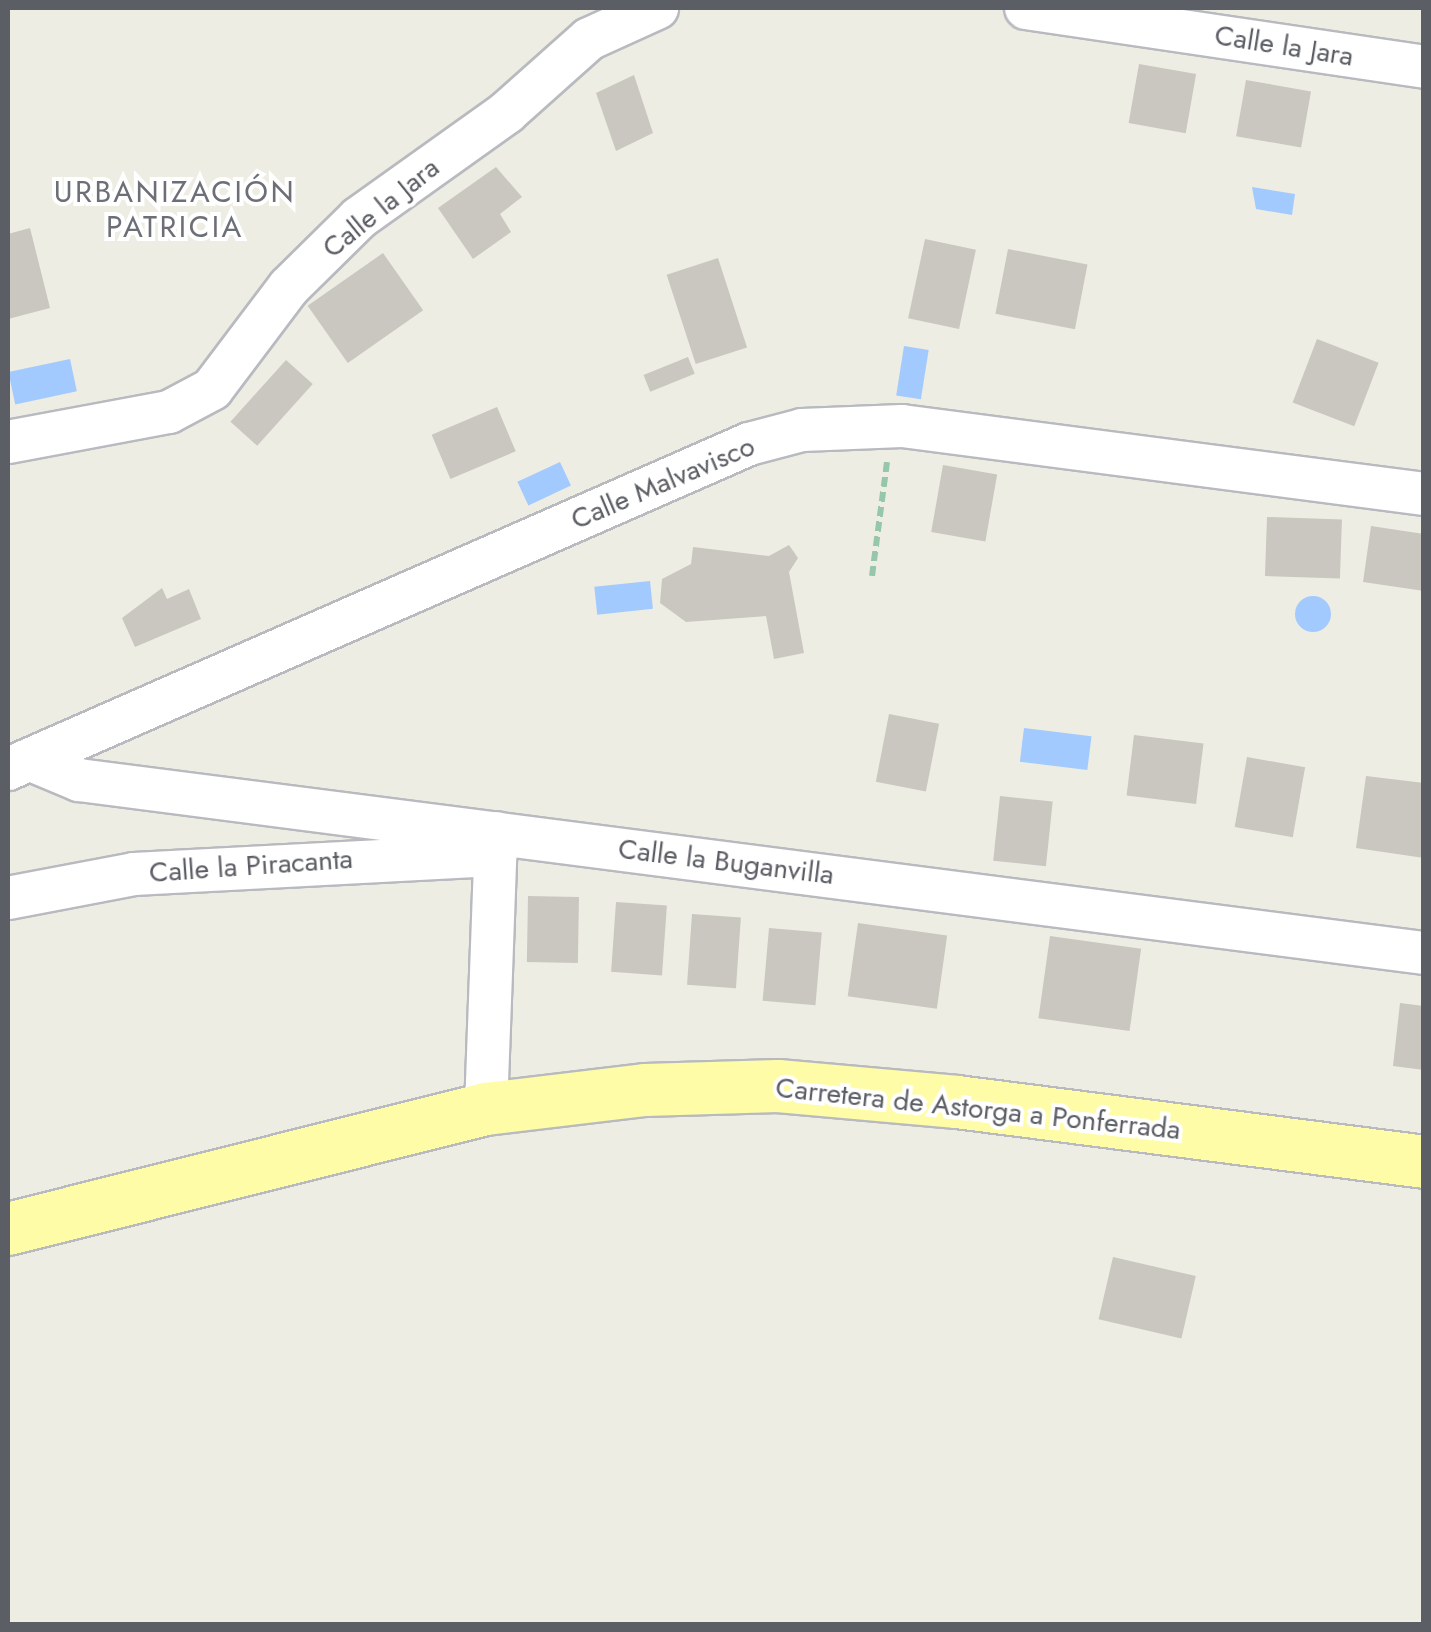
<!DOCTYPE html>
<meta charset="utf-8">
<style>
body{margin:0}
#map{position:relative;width:1431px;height:1632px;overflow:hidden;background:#eeede3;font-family:Jost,sans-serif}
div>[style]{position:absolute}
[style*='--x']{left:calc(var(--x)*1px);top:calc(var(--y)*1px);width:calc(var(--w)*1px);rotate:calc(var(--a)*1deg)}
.water>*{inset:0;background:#a2caff;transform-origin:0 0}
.round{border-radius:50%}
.building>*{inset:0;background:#c9c7c0;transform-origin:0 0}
.path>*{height:6px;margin-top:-3px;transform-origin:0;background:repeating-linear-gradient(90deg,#97c7ab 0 10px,transparent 0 15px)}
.roads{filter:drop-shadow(2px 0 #b8babf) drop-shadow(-2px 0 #b8babf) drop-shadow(0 2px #b8babf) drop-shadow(0 -2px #b8babf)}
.minor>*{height:42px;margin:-21px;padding:0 21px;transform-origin:21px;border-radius:21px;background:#fff}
.major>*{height:52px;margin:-26px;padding:0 26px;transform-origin:26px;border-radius:26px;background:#fffca7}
span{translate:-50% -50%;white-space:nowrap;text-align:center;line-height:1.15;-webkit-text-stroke:8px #fff;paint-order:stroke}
.street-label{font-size:28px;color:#5b5e64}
.neighbourhood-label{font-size:30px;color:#6c6f76;letter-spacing:2.5px}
.frame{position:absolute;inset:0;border:10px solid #5b5e64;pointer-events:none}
</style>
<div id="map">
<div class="water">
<div style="clip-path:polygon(1252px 187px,1295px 194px,1292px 215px,1256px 209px)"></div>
<div style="left:904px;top:346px;width:25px;height:50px;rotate:9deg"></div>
<div style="left:70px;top:359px;width:33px;height:63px;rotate:78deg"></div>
<div style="left:560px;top:462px;width:26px;height:47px;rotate:65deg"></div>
<div style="left:650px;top:581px;width:28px;height:56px;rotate:84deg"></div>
<div class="round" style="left:1295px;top:596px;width:36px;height:36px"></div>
<div style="left:1024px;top:728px;width:68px;height:34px;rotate:7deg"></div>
</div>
<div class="building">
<div style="left:1139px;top:64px;width:58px;height:60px;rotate:10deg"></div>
<div style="clip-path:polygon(634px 75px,653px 133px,616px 151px,596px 93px)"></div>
<div style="left:1246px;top:80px;width:66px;height:57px;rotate:10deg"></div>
<div style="clip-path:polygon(496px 167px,522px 197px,500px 214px,511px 232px,473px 259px,438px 208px)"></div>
<div style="clip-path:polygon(30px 228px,50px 308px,8px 319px,8px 234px)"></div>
<div style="left:925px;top:239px;width:52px;height:81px;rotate:12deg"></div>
<div style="left:1008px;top:249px;width:81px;height:66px;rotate:11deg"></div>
<div style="left:383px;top:253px;width:70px;height:92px;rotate:55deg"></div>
<div style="left:718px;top:258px;width:94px;height:54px;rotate:72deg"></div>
<div style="left:1317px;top:339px;width:66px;height:68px;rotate:21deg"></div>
<div style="left:688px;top:357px;width:18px;height:48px;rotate:68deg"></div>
<div style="left:286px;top:360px;width:36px;height:83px;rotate:42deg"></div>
<div style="left:497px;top:407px;width:48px;height:71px;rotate:67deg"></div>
<div style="left:943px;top:465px;width:55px;height:68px;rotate:10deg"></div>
<div style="left:1267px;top:517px;width:75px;height:59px;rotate:2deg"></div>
<div style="clip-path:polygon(1371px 526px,1424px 534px,1424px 591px,1363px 582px)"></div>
<div style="clip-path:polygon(789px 545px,798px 558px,789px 572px,804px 653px,774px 659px,766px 616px,686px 622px,660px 603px,662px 579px,691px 564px,693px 547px,769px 556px)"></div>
<div style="clip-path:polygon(162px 588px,167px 599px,189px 589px,201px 619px,135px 647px,122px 618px)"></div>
<div style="left:889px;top:714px;width:51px;height:69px;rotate:11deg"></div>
<div style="left:1134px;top:735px;width:70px;height:61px;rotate:7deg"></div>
<div style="left:1247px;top:757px;width:59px;height:71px;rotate:10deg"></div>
<div style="clip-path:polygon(1366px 776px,1424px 783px,1424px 858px,1356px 848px)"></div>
<div style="left:1000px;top:796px;width:53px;height:65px;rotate:6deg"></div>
<div style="left:528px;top:896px;width:51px;height:66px;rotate:1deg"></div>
<div style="left:616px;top:902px;width:51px;height:70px;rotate:4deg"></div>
<div style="left:692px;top:914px;width:49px;height:71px;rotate:4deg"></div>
<div style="left:858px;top:923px;width:90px;height:74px;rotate:8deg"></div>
<div style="left:769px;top:928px;width:53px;height:73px;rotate:5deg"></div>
<div style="left:1050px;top:936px;width:92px;height:83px;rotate:8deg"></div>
<div style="clip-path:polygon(1400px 1003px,1424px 1006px,1424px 1070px,1393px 1066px)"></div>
<div style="left:1113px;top:1257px;width:85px;height:64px;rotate:13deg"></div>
</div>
<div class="path">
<div style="--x:872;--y:576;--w:115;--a:-82.5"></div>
</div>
<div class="roads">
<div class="minor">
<div style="--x:1026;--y:8;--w:402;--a:8.4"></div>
<div style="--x:8;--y:442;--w:164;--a:-10.6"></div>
<div style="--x:169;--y:412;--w:49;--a:-28.1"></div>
<div style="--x:212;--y:389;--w:128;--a:-53"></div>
<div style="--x:289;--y:287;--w:98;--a:-44.6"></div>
<div style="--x:359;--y:218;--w:181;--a:-35.5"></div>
<div style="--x:506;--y:113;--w:111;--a:-41.7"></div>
<div style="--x:589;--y:39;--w:75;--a:-24.5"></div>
<div style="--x:31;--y:760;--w:52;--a:22.6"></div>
<div style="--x:79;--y:780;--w:1356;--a:7.33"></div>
<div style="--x:8;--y:769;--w:809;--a:-23.68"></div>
<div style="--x:749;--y:444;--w:55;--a:-14.8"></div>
<div style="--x:802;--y:430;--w:100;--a:-2.3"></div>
<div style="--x:902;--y:426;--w:526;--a:7.42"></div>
<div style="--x:8;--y:898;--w:128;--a:-10.8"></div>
<div style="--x:134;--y:874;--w:362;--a:-3"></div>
<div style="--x:486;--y:1109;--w:276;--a:-87.9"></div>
</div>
<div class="major">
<div style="--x:8;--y:1229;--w:493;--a:-14.1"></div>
<div style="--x:486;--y:1109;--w:160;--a:-6.8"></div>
<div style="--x:645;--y:1090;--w:133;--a:-1.7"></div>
<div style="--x:778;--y:1086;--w:180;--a:5.1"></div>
<div style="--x:957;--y:1102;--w:471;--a:7.3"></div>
</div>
</div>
<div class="street-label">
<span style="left:1284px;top:46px;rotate:9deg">Calle la Jara</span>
<span style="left:381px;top:208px;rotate:-39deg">Calle la Jara</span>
<span style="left:663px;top:483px;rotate:-23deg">Calle Malvavisco</span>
<span style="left:726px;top:862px;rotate:7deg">Calle la Buganvilla</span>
<span style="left:251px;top:866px;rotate:-4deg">Calle la Piracanta</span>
<span style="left:978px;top:1109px;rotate:6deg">Carretera de Astorga a Ponferrada</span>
</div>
<div class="neighbourhood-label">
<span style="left:175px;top:209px">URBANIZACIÓN<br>PATRICIA</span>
</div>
<div class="frame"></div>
</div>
